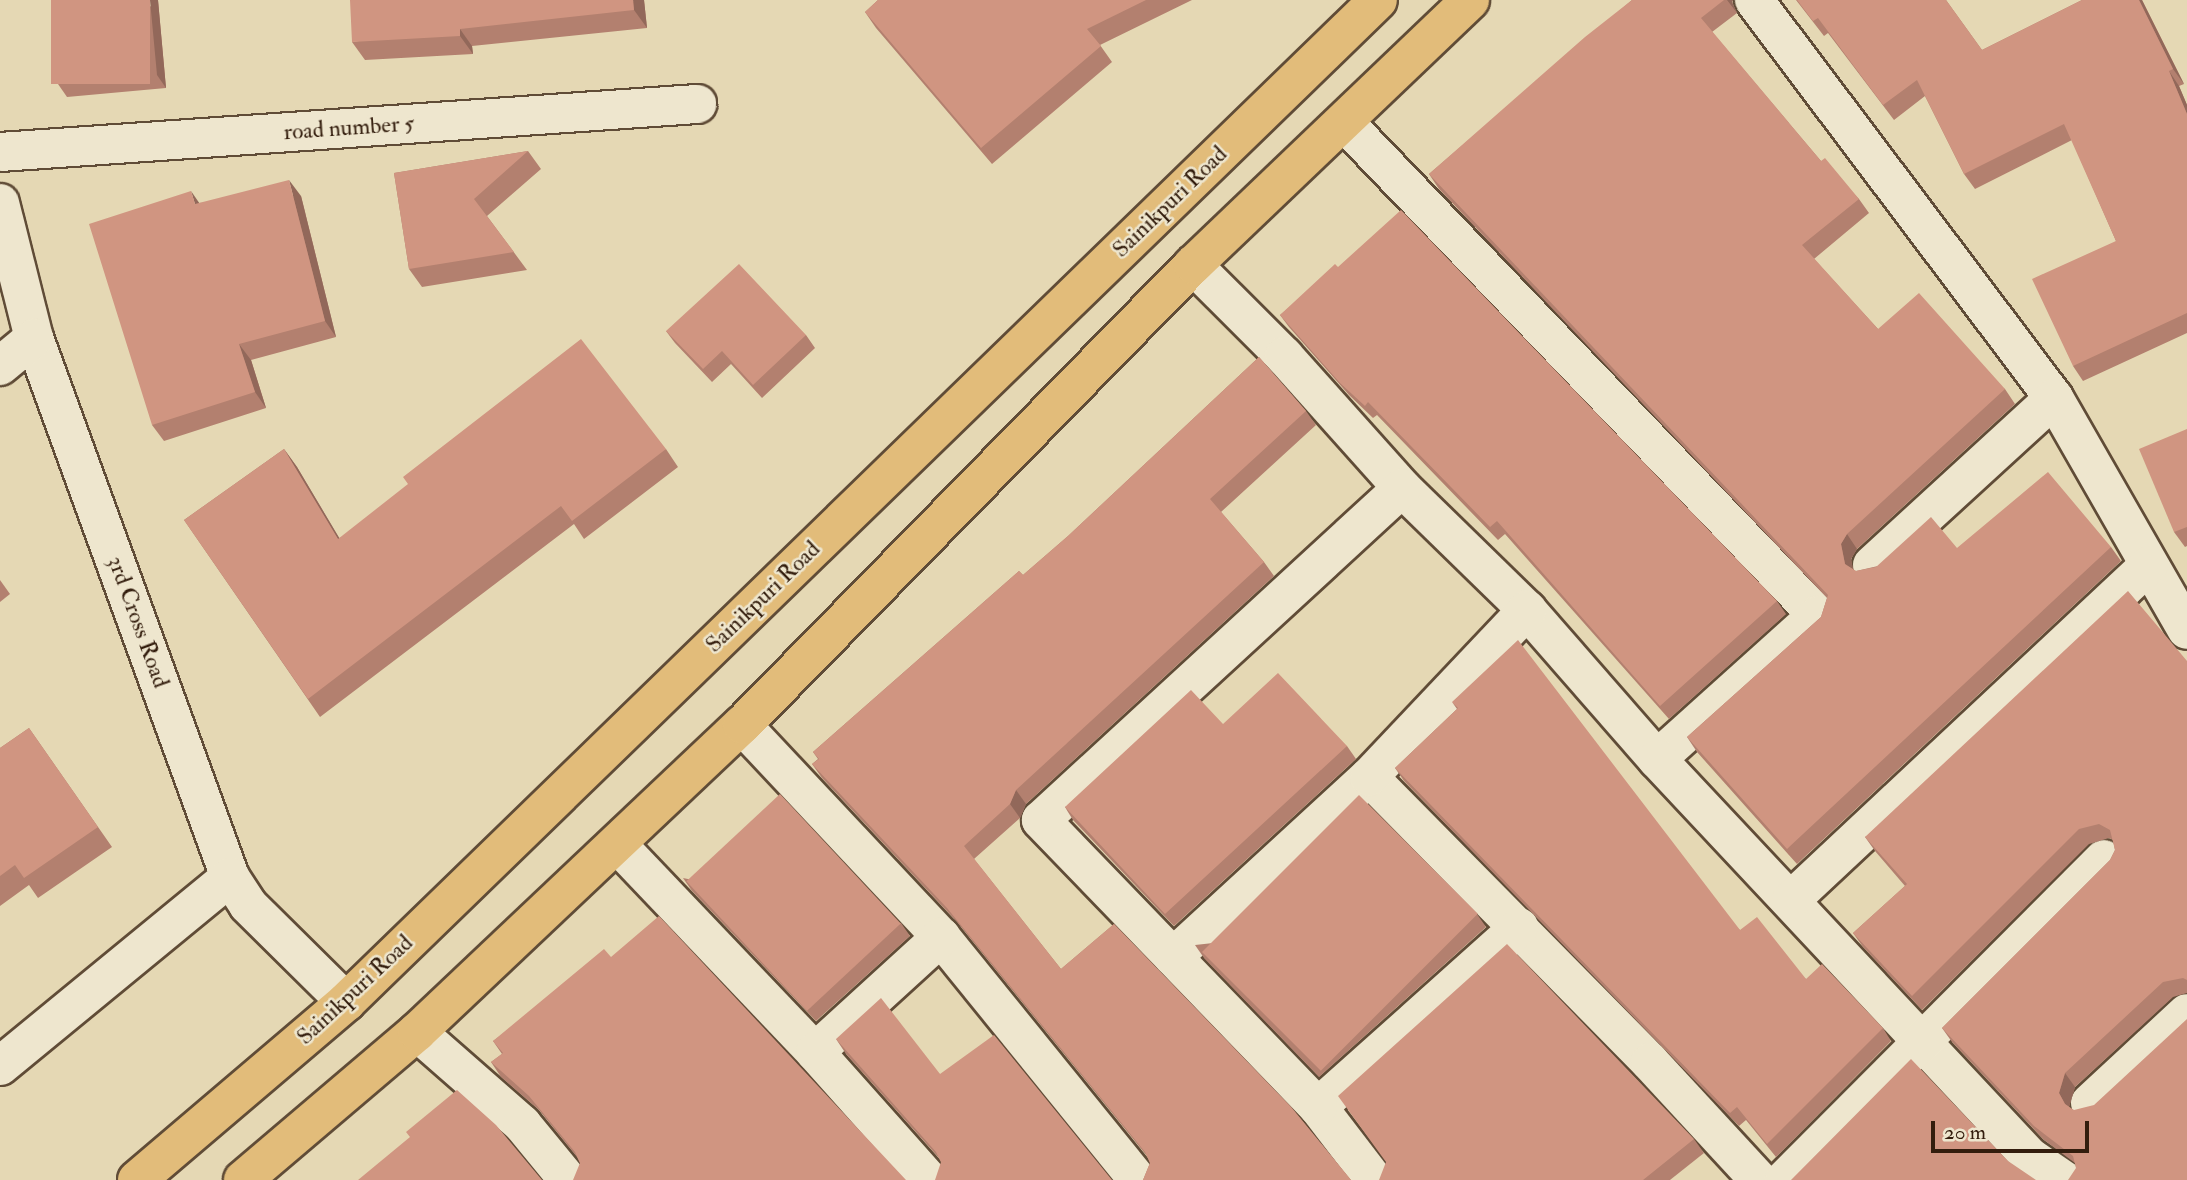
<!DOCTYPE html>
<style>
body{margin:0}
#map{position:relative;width:2187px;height:1180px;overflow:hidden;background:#e5d8b4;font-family:"IM FELL Double Pica",serif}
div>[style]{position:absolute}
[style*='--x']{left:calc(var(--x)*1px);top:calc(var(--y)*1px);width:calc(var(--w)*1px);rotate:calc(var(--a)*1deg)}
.roads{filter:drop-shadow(2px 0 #604c37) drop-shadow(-2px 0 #604c37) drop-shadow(0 2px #604c37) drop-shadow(0 -2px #604c37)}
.minor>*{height:38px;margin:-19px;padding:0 19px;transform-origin:19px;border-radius:19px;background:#eee6ce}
.major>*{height:38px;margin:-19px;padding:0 19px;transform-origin:19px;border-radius:19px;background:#e2bc7a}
.wall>*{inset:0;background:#b3806f}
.shaded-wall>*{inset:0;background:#92685a}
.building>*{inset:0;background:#d09581;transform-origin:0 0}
span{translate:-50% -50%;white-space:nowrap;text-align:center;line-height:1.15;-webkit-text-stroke:5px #eee6ce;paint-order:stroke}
.street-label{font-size:23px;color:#331d0d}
.scale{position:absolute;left:1931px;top:1121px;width:158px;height:32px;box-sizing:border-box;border:4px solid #331d0d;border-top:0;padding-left:9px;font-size:21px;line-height:24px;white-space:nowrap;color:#331d0d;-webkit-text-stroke:5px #eee6ce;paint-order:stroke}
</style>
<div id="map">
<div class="roads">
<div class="minor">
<div style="--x:1754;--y:0;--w:498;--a:53"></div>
<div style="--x:2054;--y:398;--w:267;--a:60.2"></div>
<div style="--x:1345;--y:123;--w:682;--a:46.19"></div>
<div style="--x:1817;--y:615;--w:215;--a:138"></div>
<div style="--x:0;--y:152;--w:699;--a:-3.94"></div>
<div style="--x:0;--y:203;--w:139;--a:75.9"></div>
<div style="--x:34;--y:338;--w:574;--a:70.02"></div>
<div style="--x:230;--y:877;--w:33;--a:57"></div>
<div style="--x:248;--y:905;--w:138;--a:44.7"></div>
<div style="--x:1193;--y:265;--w:129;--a:45"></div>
<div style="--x:1284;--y:356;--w:177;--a:48.2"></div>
<div style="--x:1402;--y:488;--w:175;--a:44.3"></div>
<div style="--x:1527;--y:610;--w:198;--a:48.9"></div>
<div style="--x:1657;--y:759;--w:545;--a:46.86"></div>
<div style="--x:2030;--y:1157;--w:41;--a:34.1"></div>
<div style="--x:0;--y:366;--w:44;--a:-39.5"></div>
<div style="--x:1872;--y:565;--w:247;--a:-42.5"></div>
<div style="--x:742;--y:725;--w:291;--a:46.8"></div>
<div style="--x:941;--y:937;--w:313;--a:51"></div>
<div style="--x:1369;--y:777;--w:400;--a:45.4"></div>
<div style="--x:1650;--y:1062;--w:161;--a:47.3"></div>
<div style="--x:617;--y:844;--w:287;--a:46.4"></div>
<div style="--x:815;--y:1052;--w:171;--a:48.3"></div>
<div style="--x:1791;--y:900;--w:490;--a:-43.1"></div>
<div style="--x:1173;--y:957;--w:266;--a:-42.6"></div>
<div style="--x:1369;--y:777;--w:230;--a:-46.6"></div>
<div style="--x:417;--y:1032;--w:140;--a:41.2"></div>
<div style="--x:522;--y:1124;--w:72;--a:50.6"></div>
<div style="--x:815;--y:1052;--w:171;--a:-42.4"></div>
<div style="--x:0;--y:1066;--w:298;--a:-39.4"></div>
<div style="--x:2090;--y:1103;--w:132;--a:-42.9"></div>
<div style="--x:1318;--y:1107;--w:270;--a:-41.8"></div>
<div style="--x:1374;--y:1180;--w:92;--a:-127.5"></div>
<div style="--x:1318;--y:1107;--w:399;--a:-134"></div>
<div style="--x:1041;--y:820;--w:490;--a:-42.6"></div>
<div style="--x:1784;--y:1180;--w:453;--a:-45.1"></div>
</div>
<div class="major">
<div style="--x:137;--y:1180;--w:275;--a:-40.4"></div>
<div style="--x:346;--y:1002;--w:1438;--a:-44.15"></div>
<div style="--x:243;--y:1180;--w:228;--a:-40.4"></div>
<div style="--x:417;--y:1032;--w:447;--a:-43.4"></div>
<div style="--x:742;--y:725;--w:644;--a:-45.57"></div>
<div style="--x:1193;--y:265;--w:383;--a:-43.7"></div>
</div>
</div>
<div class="wall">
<div style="clip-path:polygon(158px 0,166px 88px,67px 97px,58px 84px)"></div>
<div style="clip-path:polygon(644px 0,647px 28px,472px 46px,473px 54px,365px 60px,352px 42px)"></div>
<div style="clip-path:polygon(878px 0,1192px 0,1100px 45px,1112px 62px,992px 164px,876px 28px,865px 12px)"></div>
<div style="clip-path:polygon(1632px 0,1733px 0,1732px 2px,1737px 13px,1712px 32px,1821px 161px,1859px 199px,1869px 213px,1814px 259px,1878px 329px,2005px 389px,2015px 404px,1857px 549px,1851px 559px,1853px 570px,1856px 571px,1957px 548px,2111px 547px,2121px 561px,1797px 864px,1697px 752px,1687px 737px,1821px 617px,1827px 598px,1439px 189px,1429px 174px)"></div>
<div style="clip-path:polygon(1796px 0,1946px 0,1982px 50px,2082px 0,2142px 0,2184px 84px,2179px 86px,2187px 105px,2187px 333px,2083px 381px,2073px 366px,2116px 241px,2072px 140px,1975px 189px,1964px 174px,1925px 96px,1894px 120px,1828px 33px,1824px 36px)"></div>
<div style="clip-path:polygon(528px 151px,541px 169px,487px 216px,527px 270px,422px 287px,409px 269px,394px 173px)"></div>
<div style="clip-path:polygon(301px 196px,336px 337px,251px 360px,266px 408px,164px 441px,152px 425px,199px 203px)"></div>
<div style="clip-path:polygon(1338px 267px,1777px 601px,1786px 614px,1669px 719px,1505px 534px,1498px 540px,1377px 415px,1373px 418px,1349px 395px,1289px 327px,1280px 315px)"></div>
<div style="clip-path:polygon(666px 331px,806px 335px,815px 348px,762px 398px,731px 364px,712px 382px,675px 343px)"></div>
<div style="clip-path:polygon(1259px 357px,1306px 411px,1316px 425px,1221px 512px,1264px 562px,1274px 576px,1026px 804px,1020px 818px,974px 859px,1061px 969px,1114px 924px,1291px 1107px,1351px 1180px,1143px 1180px,1150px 1163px,1147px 1156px,957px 922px,822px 778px,812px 764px,818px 759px,813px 752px,1019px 571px,1023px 575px,1068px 536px)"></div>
<div style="clip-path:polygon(2187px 429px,2187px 546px,2185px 547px,2174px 532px)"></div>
<div style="clip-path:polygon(284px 449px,297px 467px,339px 538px,666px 449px,678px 467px,584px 539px,574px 524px,320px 717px,184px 520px)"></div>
<div style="clip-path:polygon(0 580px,10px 594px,0 602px)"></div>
<div style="clip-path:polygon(2187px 661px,2187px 993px,2173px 997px,2075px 1087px,2069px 1107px,2076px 1168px,2075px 1163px,2044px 1140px,1952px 1042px,1942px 1028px,2110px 860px,2115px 850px,2113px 840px,2109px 838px,2089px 844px,1922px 1010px,1863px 947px,1853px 933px,1905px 886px,1875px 851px,1865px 837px)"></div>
<div style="clip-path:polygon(1452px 702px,1740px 930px,1806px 979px,1883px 1028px,1891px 1041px,1776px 1157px,1746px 1120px,1739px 1126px,1404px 781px,1395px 768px,1457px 709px)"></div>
<div style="clip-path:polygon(1223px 724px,1347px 746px,1356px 759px,1174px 926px,1073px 820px,1065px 807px)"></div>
<div style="clip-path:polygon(29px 728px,112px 847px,38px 898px,29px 885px,0 906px,0 748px)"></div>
<div style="clip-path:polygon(683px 878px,901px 923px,910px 936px,816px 1021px,692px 891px)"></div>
<div style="clip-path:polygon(1477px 914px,1486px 927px,1319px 1077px,1204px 958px,1195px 945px)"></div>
<div style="clip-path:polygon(611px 957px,580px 1163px,577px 1157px,539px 1110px,501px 1077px,491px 1062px,502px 1054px,493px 1041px)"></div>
<div style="clip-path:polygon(836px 1039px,940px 1074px,1111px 1180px,941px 1162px,939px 1158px,846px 1054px)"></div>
<div style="clip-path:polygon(1694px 1139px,1704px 1153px,1670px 1180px,1379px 1180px)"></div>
</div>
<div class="shaded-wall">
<div style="clip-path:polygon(150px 0,158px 0,166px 88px,157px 75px)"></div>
<div style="clip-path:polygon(633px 0,644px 0,647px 28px,634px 10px)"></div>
<div style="clip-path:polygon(1727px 0,1733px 0,1732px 2px,1737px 13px)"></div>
<div style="clip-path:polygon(2139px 0,2142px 0,2184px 84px,2173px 69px)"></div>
<div style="clip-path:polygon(460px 29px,472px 46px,473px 54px,460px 36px)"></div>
<div style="clip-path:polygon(2169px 71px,2179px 86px,2187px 105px,2187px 114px)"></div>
<div style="clip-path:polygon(289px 180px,301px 196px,336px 337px,325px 321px)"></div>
<div style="clip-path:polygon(191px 191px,202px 207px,195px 204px)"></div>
<div style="clip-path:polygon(239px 344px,251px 360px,266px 408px,255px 392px)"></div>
<div style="clip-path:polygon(284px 449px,297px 467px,350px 556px,338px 539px)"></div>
<div style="clip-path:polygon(1847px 534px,1857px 549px,1851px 559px,1855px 579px,1845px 564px,1841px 544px)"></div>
<div style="clip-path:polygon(1016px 790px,1026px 804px,1020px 818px,1010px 804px)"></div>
<div style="clip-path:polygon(2065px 1073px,2075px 1087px,2069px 1107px,2065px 1104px,2059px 1093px)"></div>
</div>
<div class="building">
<div style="left:51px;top:0;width:99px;height:84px"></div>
<div style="clip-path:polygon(350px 0,633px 0,634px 10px,460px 29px,460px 36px,352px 42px)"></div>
<div style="clip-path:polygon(878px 0,1146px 0,1087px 29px,1101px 46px,981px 148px,865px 12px)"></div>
<div style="clip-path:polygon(1632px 0,1724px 0,1701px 18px,1821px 161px,1825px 158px,1859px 199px,1802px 245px,1878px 329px,1919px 293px,2005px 389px,1847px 534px,1841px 544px,1845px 564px,1856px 571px,1876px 567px,1931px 517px,1957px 548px,2048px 472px,2111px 547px,1787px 849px,1687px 737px,1821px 617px,1828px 595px,1429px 174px,1585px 37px)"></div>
<div style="clip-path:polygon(1797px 0,1946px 0,1982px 50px,2082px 0,2139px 0,2173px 69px,2169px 71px,2187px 114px,2187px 313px,2073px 366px,2032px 279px,2116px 241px,2064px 124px,1964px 174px,1917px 80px,1883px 105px,1818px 18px,1813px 21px)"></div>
<div style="clip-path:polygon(528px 151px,474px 199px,514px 252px,409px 269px,394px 173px)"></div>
<div style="clip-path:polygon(289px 180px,325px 321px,239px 344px,255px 392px,152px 425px,89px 224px,191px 191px,195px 204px)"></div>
<div style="clip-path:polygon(1401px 210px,1777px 601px,1660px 706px,1497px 521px,1490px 527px,1368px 402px,1365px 406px,1340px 383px,1280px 315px,1335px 264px,1338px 267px)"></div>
<div style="clip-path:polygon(739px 264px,806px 335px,753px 385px,722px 351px,703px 369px,666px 331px)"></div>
<div style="clip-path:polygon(581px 339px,666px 449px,572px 521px,561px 506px,308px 699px,184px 520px,284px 449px,338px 539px,408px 484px,403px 477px)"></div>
<div style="clip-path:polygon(1259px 357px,1306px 411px,1210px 499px,1264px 562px,1016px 790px,1010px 804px,964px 846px,1061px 969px,1114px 924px,1291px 1107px,1351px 1180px,1143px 1180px,1150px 1163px,1145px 1152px,947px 908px,812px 764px,819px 759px,813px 752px,1019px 571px,1023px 575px,1068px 536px)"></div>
<div style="clip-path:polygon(2187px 429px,2187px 527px,2174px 532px,2139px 449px)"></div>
<div style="clip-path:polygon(2128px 591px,2187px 661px,2187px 980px,2183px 978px,2163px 982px,2065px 1073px,2059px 1093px,2065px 1104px,2074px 1110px,2094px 1105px,2187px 1019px,2187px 1180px,2068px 1180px,2076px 1168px,2073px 1156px,2034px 1126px,1942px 1028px,2110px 860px,2115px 850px,2110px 830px,2099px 824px,2079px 829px,1912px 996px,1853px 933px,1907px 884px,1865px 837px)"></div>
<div style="clip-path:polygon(1518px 640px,1740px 930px,1757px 917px,1806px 979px,1822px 964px,1883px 1028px,1767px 1144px,1737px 1107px,1730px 1113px,1395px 768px,1458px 708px,1452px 702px)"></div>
<div style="clip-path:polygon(1278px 673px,1347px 746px,1165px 914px,1065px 807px,1191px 690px,1223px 724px)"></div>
<div style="clip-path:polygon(29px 728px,98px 827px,24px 878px,15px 865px,0 876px,0 748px)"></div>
<div style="left:780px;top:794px;width:177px;height:128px;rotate:47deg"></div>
<div style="left:1359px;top:795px;width:168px;height:222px;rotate:45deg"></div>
<div style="clip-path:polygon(659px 916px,906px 1180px,573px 1180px,580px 1163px,575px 1152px,529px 1096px,491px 1062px,503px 1053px,493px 1041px,604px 949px,611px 957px)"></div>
<div style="clip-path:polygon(1507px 944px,1694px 1139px,1643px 1180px,1379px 1180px,1386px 1162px,1338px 1096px)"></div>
<div style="clip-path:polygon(881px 998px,940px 1074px,994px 1035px,1112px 1180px,935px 1180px,941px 1162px,936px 1152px,836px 1039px)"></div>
<div style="clip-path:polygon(1911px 1059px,2008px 1161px,2036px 1180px,1791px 1180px)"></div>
<div style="clip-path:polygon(457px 1090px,496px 1125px,542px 1180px,358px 1180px,410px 1137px,406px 1132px)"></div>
</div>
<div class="street-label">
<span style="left:349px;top:128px;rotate:-4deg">road number 5</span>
<span style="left:1170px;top:202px;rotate:-44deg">Sainikpuri Road</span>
<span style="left:763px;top:597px;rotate:-44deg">Sainikpuri Road</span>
<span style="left:138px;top:622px;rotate:70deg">3rd Cross Road</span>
<span style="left:355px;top:990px;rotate:-43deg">Sainikpuri Road</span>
</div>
<div class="scale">20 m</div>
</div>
